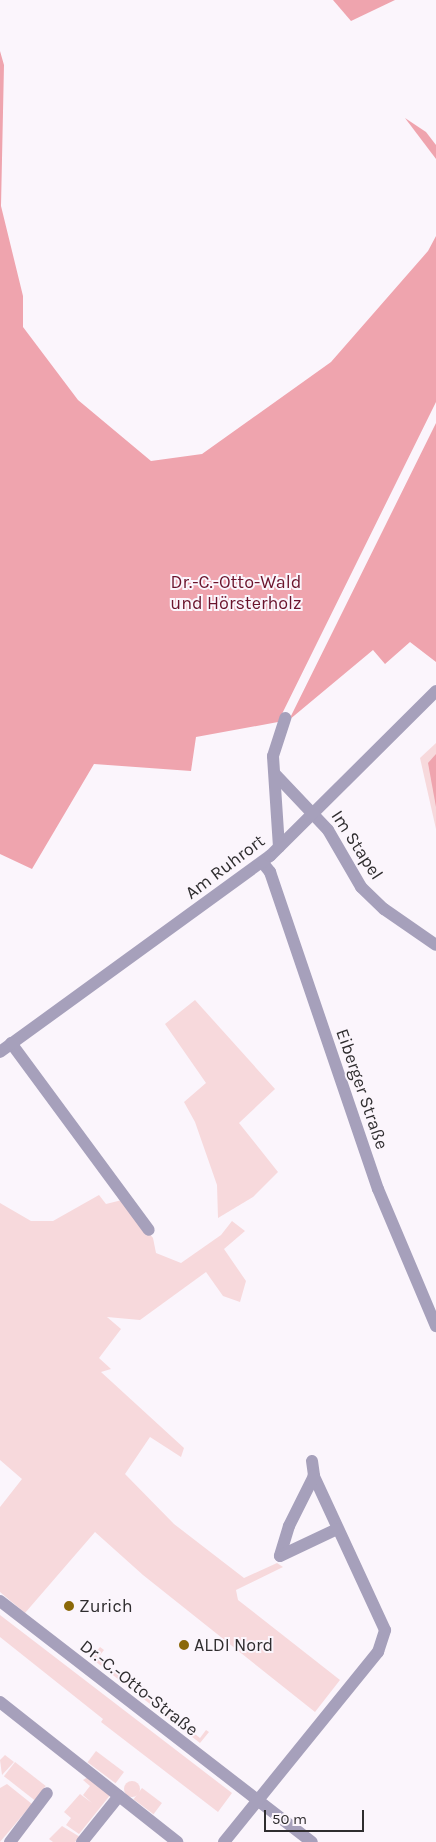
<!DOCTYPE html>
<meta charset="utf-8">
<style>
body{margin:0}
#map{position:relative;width:436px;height:1842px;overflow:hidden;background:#fbf5fc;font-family:Karla,sans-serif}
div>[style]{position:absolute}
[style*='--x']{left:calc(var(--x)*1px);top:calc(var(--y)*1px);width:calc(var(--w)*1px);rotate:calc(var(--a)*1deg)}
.green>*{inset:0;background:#f7d9dc;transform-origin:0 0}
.round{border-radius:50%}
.forest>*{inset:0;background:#efa4ae}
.minor>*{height:12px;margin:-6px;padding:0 6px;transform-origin:6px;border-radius:6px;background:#a6a0bb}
.dots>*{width:14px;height:14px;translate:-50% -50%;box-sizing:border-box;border:2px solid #fbf5fc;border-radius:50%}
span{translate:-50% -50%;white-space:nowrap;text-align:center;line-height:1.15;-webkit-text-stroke:4px #fbf5fc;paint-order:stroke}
.park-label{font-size:18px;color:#6a132c}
.street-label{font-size:18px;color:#2f2d2f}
.poi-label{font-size:18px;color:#2f2d2f}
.left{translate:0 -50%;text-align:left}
.scale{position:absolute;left:264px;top:1810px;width:100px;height:22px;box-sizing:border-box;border:2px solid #2f2d2f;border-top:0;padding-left:6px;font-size:15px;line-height:18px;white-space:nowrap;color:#2f2d2f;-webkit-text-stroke:4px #fbf5fc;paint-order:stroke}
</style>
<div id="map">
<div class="green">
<div style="clip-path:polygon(436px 743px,436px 829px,420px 758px)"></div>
<div style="clip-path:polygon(195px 1000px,275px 1089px,239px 1123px,278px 1172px,253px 1197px,218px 1218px,217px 1185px,195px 1122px,184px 1102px,206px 1083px,165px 1024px)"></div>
<div style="clip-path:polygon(99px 1195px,106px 1204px,122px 1200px,153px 1238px,156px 1253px,181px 1263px,221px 1235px,232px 1221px,245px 1231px,224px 1249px,246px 1281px,240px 1302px,223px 1296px,206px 1272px,140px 1320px,107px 1317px,121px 1329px,99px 1358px,111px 1369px,101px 1372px,184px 1448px,181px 1457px,150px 1437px,125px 1474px,174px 1524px,244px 1578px,277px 1563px,283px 1567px,236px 1590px,238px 1600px,340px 1680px,315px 1712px,143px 1575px,95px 1532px,25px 1613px,0 1592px,0 1507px,22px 1479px,0 1460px,0 1203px,31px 1221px,53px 1221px)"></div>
<div style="clip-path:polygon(0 1615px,232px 1793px,218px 1812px,101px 1722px,103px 1719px,0 1637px)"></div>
<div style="clip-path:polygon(100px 1647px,104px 1650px,97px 1659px,200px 1738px,206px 1730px,209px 1732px,200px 1743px,91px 1658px)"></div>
<div style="left:96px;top:1751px;width:35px;height:14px;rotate:37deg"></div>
<div style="clip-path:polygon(5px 1755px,14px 1762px,2px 1775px,0 1760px)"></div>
<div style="left:15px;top:1762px;width:39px;height:18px;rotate:38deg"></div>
<div style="clip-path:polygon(88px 1777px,111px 1794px,79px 1834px,66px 1825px,71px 1818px,64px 1812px,80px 1794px,92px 1803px,83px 1795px,90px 1786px,83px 1780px)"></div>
<div class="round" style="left:124px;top:1781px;width:16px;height:16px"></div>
<div style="clip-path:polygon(7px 1784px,32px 1804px,0 1842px,0 1788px)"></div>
<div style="left:142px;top:1788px;width:25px;height:14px;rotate:37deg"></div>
<div style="clip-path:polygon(62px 1826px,80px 1837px,75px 1842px,53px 1842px,49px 1839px)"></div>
</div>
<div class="forest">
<div style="clip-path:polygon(333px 0,395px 0,351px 21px)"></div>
<div style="clip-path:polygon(0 51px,4px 65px,1px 206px,23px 296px,23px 327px,78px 400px,151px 461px,202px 454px,331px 362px,428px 251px,436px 236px,436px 402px,278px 722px,196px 737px,191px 771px,94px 764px,32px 869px,0 854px)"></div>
<div style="clip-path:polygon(405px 118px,426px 132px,436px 145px,436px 159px)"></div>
<div style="clip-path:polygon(436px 423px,436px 662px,410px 642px,385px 664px,373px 650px,289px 720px)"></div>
<div style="clip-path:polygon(436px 754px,436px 807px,428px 763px)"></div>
</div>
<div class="minor">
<div style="--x:275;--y:774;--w:77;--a:46.6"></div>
<div style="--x:328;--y:830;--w:66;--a:59.9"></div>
<div style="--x:361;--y:887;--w:32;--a:44"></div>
<div style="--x:384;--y:909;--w:63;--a:34.7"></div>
<div style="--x:279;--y:847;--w:91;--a:-93.8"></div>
<div style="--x:273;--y:756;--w:40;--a:-72"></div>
<div style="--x:262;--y:862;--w:13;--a:51"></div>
<div style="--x:270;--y:872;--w:335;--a:71.2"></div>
<div style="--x:378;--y:1189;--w:149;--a:67.1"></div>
<div style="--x:11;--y:1043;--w:232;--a:53.6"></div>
<div style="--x:0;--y:1052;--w:334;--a:-36"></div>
<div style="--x:270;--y:856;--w:234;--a:-44.8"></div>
<div style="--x:312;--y:1461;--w:15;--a:82"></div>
<div style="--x:0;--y:1601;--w:394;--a:37.7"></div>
<div style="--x:0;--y:1702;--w:226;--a:38.3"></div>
<div style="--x:10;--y:1842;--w:61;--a:-52.9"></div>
<div style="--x:82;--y:1842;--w:59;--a:-51.2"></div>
<div style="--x:224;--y:1842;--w:245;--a:-51"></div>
<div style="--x:378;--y:1652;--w:23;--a:-72"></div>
<div style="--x:385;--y:1630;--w:170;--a:-114.8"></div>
<div style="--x:314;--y:1476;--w:56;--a:116.6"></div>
<div style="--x:289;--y:1526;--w:31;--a:107"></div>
<div style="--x:280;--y:1556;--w:63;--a:-25.3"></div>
</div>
<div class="dots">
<div style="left:69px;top:1606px;background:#8b6808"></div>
<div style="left:184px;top:1645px;background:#8b6808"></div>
</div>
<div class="park-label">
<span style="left:236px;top:593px">Dr.-C.-Otto-Wald<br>und Hörsterholz</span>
</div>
<div class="street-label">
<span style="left:357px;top:845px;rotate:57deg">Im Stapel</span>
<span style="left:225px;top:867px;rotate:-37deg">Am Ruhrort</span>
<span style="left:362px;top:1089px;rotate:71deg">Eiberger Straße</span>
<span style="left:139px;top:1688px;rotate:38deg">Dr.-C.-Otto-Straße</span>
</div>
<div class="poi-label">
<span class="left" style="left:79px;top:1606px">Zurich</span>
<span class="left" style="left:194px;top:1645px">ALDI Nord</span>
</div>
<div class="scale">50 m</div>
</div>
